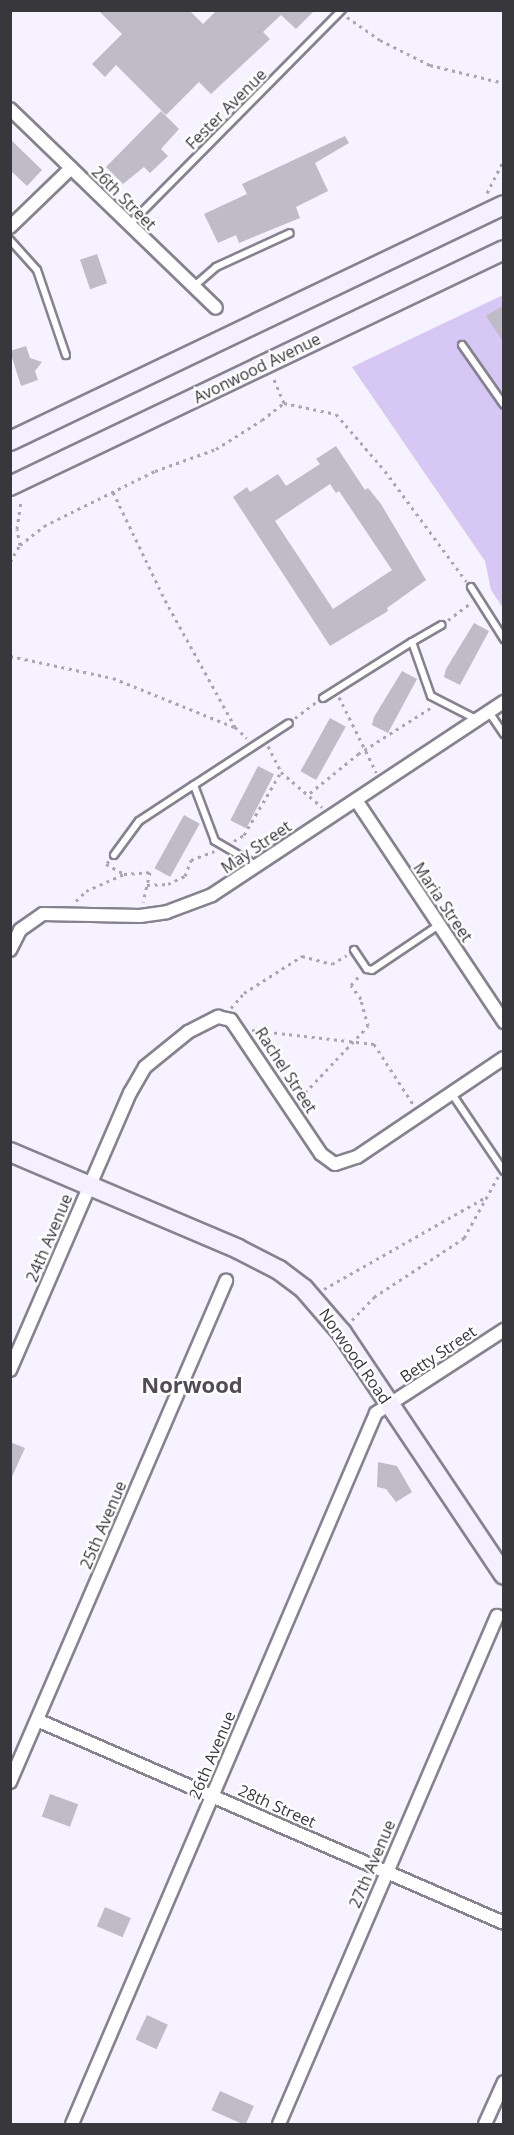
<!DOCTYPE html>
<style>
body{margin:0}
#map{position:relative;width:514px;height:2135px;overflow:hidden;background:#f6f2ff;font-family:"Open Sans",sans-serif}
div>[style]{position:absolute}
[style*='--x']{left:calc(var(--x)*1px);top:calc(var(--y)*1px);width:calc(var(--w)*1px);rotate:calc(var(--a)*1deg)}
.green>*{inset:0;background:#d7c7f5}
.building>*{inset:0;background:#bfbbc7;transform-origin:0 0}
.path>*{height:3px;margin-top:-1.5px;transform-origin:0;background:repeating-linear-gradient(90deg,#a9a6b0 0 3px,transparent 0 7.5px)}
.roads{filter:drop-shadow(2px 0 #86828e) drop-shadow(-2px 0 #86828e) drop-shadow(0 2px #86828e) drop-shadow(0 -2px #86828e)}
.lane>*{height:6px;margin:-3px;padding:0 3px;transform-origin:3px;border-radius:3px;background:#fff}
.street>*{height:12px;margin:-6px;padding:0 6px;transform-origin:6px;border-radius:6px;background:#fff}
.secondary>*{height:18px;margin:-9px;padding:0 9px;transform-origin:9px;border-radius:9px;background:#f5f0ff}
span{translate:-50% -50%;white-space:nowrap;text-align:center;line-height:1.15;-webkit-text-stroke:4.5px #fff;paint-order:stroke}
.street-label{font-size:16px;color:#38373c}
.district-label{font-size:22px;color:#504c56;font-weight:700}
.frame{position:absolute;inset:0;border:12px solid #38373c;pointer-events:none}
</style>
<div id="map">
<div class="green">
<div style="clip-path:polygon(503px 295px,503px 608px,491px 590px,485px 561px,352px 367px)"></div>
</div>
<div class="building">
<div style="clip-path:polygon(98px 10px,189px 10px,203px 24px,217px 10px,315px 10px,296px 29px,281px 15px,263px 32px,270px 39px,211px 94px,199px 82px,166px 115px,116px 65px,105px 77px,92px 64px,122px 34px)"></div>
<div style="clip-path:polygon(161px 111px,179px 129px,161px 149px,168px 156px,150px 173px,144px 167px,123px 184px,106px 167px)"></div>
<div style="clip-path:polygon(345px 136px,349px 143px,315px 163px,328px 191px,296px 207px,300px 218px,239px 243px,236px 235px,218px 243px,204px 214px,247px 194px,242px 184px)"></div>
<div style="clip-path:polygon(10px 139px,42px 170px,27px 186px,10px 170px)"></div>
<div style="left:97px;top:254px;width:31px;height:18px;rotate:71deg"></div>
<div style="clip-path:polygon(504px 305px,504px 343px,486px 316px)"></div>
<div style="clip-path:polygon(26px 346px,30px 358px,42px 362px,35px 371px,38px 380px,21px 386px,10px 351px)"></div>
<div style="clip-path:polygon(evenodd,336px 446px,365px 490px,368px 488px,381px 504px,426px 580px,387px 608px,388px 611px,330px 646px,233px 497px,247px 487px,250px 492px,278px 474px,286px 486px,320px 464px,316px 459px,336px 446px,330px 484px,336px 493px,339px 491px,392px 570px,333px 609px,275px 521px,330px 484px)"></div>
<div style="clip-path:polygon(474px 623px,489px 631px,460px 685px,444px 677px,446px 669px)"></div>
<div style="clip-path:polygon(402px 671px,417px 679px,388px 733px,372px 725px,374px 717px)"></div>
<div style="left:330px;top:718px;width:18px;height:61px;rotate:29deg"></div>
<div style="left:258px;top:766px;width:18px;height:61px;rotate:27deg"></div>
<div style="left:184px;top:815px;width:18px;height:61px;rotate:29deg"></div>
<div style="clip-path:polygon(10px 1442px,25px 1448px,10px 1481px)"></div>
<div style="clip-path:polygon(378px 1462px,397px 1466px,412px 1492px,396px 1502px,386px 1489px,377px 1487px)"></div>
<div style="left:50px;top:1794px;width:30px;height:24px;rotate:20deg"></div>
<div style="left:105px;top:1907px;width:28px;height:21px;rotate:23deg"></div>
<div style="left:147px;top:2015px;width:23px;height:27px;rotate:25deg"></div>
<div style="left:220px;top:2091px;width:37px;height:21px;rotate:24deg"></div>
</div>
<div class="path">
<div style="--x:347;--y:17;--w:40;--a:34.9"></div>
<div style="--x:380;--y:40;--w:56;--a:26.6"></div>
<div style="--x:430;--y:65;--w:76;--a:13.7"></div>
<div style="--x:487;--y:193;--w:37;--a:-63"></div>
<div style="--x:284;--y:403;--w:53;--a:11.9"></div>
<div style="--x:336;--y:414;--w:75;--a:49.3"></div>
<div style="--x:385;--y:471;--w:137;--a:53.6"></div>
<div style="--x:113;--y:492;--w:120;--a:64.3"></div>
<div style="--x:165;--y:600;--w:145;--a:61.1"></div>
<div style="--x:235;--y:727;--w:16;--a:43"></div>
<div style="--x:20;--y:545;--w:16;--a:-101"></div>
<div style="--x:17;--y:529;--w:27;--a:-82"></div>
<div style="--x:10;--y:562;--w:20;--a:-60"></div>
<div style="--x:20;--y:545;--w:31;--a:-38"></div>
<div style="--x:44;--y:526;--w:124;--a:-26.4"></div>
<div style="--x:155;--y:471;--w:65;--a:-19.8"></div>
<div style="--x:216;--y:449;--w:54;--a:-32.2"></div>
<div style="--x:262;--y:420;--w:28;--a:-38"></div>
<div style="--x:284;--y:403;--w:28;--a:-113"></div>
<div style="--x:448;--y:620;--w:30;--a:-37"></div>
<div style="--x:10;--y:656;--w:105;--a:12.1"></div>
<div style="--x:113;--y:678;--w:131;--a:22"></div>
<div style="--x:339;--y:697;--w:84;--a:63.7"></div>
<div style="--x:295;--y:718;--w:26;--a:-37"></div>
<div style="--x:268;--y:746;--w:29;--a:63"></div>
<div style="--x:281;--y:772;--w:54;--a:40.5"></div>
<div style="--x:310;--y:793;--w:62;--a:-39.1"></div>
<div style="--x:358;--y:754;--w:88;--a:-32.4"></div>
<div style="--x:234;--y:841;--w:12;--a:-31"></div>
<div style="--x:244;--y:835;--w:73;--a:-59.6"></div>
<div style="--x:109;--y:861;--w:4;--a:135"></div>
<div style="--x:106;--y:864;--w:21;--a:29"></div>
<div style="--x:147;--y:885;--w:21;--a:-3"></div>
<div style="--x:168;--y:884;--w:19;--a:-25"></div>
<div style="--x:185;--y:876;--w:17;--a:-69"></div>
<div style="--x:191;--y:860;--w:25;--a:-21"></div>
<div style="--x:76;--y:901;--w:14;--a:-45"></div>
<div style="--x:86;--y:891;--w:42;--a:-24.1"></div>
<div style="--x:124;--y:874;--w:26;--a:-4"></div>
<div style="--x:150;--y:872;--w:31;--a:103"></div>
<div style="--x:231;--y:1008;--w:20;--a:-49"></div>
<div style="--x:244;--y:993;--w:69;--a:-32.5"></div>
<div style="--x:302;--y:956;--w:31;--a:15"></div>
<div style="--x:332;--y:964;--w:17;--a:-31"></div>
<div style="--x:252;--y:1030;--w:123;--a:6.5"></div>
<div style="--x:374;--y:1044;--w:72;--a:57"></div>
<div style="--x:300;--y:1098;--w:99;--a:-46.6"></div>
<div style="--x:368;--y:1026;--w:28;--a:-105"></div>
<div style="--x:361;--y:999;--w:17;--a:-126"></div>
<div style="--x:351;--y:985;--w:13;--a:-48"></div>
<div style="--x:324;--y:1289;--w:184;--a:-29.6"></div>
<div style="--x:352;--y:1320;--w:32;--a:-46"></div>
<div style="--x:374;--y:1297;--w:108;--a:-33.2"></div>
<div style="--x:464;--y:1238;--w:70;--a:-60.9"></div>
</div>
<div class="roads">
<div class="lane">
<div style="--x:129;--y:225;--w:303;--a:-45.3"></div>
<div style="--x:10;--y:240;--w:40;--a:48"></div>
<div style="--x:37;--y:270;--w:90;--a:71.2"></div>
<div style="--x:192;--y:288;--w:32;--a:-41"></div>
<div style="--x:216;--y:267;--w:81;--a:-24.7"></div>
<div style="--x:462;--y:345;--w:73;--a:55"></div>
<div style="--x:471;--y:587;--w:62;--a:57.6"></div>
<div style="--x:412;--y:642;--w:34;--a:-30"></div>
<div style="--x:323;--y:698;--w:105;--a:-32.2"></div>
<div style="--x:412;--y:642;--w:57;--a:70.6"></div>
<div style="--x:431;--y:696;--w:51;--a:27.1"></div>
<div style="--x:489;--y:712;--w:27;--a:56"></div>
<div style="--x:114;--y:855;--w:42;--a:-53.7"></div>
<div style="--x:139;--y:821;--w:66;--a:-33.2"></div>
<div style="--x:256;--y:865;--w:48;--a:-149.7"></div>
<div style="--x:215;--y:841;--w:60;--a:-110.6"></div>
<div style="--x:194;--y:785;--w:113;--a:-33.1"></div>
<div style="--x:354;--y:950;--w:23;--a:56"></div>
<div style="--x:367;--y:969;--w:5;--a:11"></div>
<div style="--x:372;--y:970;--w:81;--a:-33.9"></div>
<div style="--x:452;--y:1094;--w:93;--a:56"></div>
</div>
<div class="street">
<div style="--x:10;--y:109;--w:286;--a:44"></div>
<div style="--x:10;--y:227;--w:85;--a:-44"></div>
<div style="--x:356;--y:800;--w:267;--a:56.3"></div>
<div style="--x:10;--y:950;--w:22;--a:-63"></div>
<div style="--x:20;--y:930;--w:28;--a:-35"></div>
<div style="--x:43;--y:914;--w:97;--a:1.2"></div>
<div style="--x:140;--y:916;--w:27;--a:-8"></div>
<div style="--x:167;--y:912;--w:48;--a:-20.7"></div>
<div style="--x:212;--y:895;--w:350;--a:-33.5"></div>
<div style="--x:10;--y:1370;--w:302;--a:-66.6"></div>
<div style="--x:130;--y:1093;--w:30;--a:-60"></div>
<div style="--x:145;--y:1067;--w:55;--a:-39.1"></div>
<div style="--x:188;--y:1032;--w:34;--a:-27"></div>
<div style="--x:218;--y:1017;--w:13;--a:13"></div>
<div style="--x:231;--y:1020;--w:161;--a:56.1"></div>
<div style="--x:321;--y:1154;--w:17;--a:36"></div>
<div style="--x:335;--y:1164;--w:23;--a:-18"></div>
<div style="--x:357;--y:1157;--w:177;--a:-34"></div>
<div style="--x:37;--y:1720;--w:509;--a:23.49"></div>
<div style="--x:10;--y:1782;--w:546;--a:-66.68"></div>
<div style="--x:72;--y:2124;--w:773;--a:-66.85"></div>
<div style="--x:376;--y:1413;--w:153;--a:-33"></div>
<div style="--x:279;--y:2124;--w:553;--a:-66.77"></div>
<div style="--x:485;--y:2124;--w:46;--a:-65.7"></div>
</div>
<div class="secondary">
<div style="--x:10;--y:441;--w:547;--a:-25.54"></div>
<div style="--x:10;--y:486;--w:547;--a:-25.54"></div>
<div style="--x:10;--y:1152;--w:248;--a:23"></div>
<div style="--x:238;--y:1249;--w:46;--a:27.1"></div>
<div style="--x:279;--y:1270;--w:31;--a:37"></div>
<div style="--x:304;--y:1289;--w:58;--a:49.2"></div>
<div style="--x:342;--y:1333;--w:291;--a:56.2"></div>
</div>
</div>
<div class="street-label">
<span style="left:226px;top:109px;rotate:-45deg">Fester Avenue</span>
<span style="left:124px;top:198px;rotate:45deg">26th Street</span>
<span style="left:257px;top:368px;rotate:-26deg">Avonwood Avenue</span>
<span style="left:256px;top:847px;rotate:-34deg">May Street</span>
<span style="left:443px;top:902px;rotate:56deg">Maria Street</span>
<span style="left:286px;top:1070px;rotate:57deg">Rachel Street</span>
<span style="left:49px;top:1238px;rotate:-67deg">24th Avenue</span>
<span style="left:438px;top:1354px;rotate:-34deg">Betty Street</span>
<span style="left:355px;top:1356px;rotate:55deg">Norwood Road</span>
<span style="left:103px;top:1525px;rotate:-67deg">25th Avenue</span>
<span style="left:212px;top:1755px;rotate:-67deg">26th Avenue</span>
<span style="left:277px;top:1806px;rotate:24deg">28th Street</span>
<span style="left:372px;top:1864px;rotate:-67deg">27th Avenue</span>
</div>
<div class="district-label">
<span style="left:192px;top:1385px">Norwood</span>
</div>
<div class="frame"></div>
</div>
